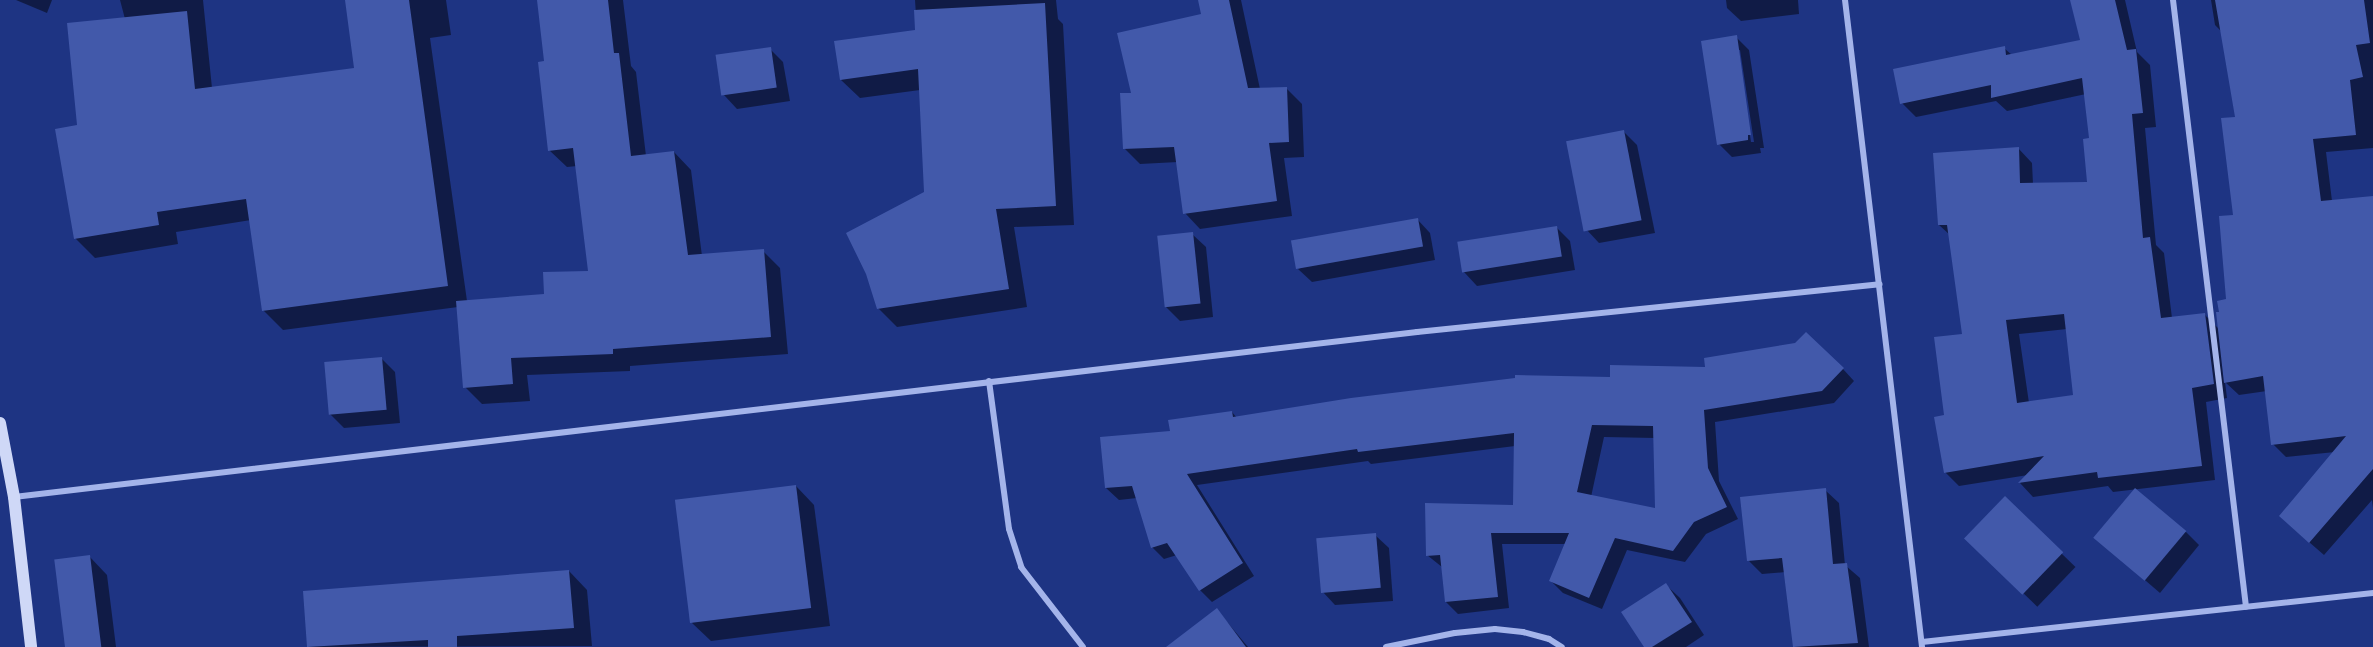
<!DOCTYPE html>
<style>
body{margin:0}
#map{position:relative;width:2373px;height:647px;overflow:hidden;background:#1e3483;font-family:Overpass,sans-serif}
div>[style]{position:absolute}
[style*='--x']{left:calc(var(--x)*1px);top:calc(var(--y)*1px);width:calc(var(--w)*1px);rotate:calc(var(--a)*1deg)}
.shadow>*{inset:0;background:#0007;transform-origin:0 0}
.building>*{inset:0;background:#4259aa;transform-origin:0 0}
.street>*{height:6px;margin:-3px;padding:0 3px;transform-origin:3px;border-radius:3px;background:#a4b4ea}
.secondary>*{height:12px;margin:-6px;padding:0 6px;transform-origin:6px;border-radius:6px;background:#cfd8f7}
span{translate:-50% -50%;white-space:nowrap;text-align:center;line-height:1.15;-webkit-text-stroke:6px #1e3483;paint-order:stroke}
</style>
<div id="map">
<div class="shadow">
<div style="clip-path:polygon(16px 0,52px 0,47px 13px)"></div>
<div style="clip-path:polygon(120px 0,203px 0,212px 88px,368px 153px,346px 0,446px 0,451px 35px,430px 38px,467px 301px,545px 295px,590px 272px,577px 166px,567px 167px,549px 150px,546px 63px,539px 0,623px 0,631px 66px,636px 72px,646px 156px,674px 152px,691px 170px,702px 256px,763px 251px,780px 268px,788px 354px,630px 366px,630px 371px,527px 375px,530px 401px,482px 404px,465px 387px,458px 307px,283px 330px,263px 310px,251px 220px,176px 232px,178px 244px,95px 258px,75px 238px,79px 126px,125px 19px)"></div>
<div style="clip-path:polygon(915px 0,1056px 0,1058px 19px,1063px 24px,1074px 225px,1014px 227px,1027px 307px,897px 327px,878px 308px,926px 193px,920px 90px,860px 98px,841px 80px,917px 31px)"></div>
<div style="clip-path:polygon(1200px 0,1241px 0,1260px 89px,1286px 88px,1302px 104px,1304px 157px,1284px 158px,1292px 216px,1200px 229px,1185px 213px,1178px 162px,1140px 164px,1124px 148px,1133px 94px,1203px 15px)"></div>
<div style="clip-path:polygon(1726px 0,1798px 0,1799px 14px,1741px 21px,1727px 8px)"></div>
<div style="clip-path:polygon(evenodd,2072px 0,2125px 0,2137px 52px,2150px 65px,2156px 127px,2145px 128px,2156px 245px,2164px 253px,2172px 318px,2205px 315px,2219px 329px,2221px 313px,2228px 300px,2234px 216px,2237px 118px,2222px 32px,2215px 25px,2211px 0,2373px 0,2373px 148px,2326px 152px,2332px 201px,2373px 198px,2373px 508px,2372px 500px,2324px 555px,2294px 529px,2335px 452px,2286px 457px,2273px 444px,2267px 391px,2239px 395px,2225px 382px,2227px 398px,2206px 402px,2215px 480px,2113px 492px,2108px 486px,2033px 497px,2020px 483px,2028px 475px,1959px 486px,1945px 472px,1946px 416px,1964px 335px,1950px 235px,1939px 225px,2018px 148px,2032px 163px,2033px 184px,2089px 183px,2090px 140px,2086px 94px,2007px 111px,1996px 101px,1916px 117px,1902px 103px,2004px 48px,2012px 55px,2081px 41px,2072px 0,2067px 329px,2074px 396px,2029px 403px,2019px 334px,2067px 329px)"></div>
<div style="clip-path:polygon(evenodd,1736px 37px,1749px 50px,1764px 148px,1760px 148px,1761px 153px,1732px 157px,1719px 144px,1736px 37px,1737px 50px,1740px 50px,1754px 142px,1751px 142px,1737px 50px)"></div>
<div style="clip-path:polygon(770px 49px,783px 62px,790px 101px,737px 109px,724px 95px)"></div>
<div style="clip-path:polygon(1623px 131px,1637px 145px,1655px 233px,1599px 243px,1586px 229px)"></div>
<div style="clip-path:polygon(1417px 219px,1430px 233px,1435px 260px,1312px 282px,1298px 269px)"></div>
<div style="clip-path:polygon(1556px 227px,1570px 241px,1575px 270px,1477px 286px,1464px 272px)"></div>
<div style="clip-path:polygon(1192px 234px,1206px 247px,1213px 317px,1180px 321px,1166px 307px)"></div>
<div style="clip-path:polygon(381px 358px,395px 372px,400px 423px,344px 428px,330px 414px)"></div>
<div style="clip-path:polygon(evenodd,1843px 369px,1854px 381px,1834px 403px,1715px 422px,1719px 481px,1738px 519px,1706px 534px,1685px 562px,1627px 550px,1602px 609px,1563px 593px,1551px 581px,1566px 544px,1502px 544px,1509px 608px,1458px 614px,1446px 602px,1442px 567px,1427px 555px,1514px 507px,1515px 446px,1371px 464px,1368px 461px,1197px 485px,1254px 576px,1212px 602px,1200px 590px,1177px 555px,1164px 559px,1152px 547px,1137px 498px,1119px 500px,1106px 488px,1172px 432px,1232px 412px,1237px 418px,1612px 379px,1843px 369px,1604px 437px,1655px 438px,1656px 509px,1591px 497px,1604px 437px)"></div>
<div style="clip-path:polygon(796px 486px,814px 505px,830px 626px,711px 641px,692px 623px)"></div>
<div style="clip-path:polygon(1825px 490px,1839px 503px,1845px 565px,1860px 578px,1869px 647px,1795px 647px,1786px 572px,1762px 574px,1749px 561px)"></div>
<div style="left:2005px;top:499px;width:98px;height:55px;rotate:44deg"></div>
<div style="clip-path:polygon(2186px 532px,2199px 545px,2160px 593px,2096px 538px)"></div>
<div style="clip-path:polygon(1375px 535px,1389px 548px,1393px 601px,1335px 605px,1322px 591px)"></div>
<div style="clip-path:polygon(89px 556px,107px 575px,116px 647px,67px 647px)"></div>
<div style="clip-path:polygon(569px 571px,587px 590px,592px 646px,309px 647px,304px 592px)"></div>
<div style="clip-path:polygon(1666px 585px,1680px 598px,1704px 635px,1686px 647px,1645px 647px)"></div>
<div style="clip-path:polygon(1217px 610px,1248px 647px,1184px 647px)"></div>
</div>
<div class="building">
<div style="clip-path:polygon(345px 0,409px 0,448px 286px,262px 311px,246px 199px,157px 212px,159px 225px,74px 239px,55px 129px,77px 125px,67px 23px,187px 11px,195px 89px,354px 68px)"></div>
<div style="clip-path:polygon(537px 0,608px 0,614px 53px,619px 53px,631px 156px,674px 151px,688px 255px,764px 249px,771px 337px,613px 349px,613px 354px,511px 358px,513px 384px,463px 388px,456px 301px,544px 294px,543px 272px,588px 271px,573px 148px,548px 151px,538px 62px,544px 61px)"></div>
<div style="clip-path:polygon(1198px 0,1229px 0,1248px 88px,1287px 87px,1289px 142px,1269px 143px,1277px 201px,1183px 214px,1174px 147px,1123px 149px,1120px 93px,1131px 93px,1117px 33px,1201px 14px)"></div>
<div style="clip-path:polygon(evenodd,2070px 0,2115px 0,2127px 50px,2136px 49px,2143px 113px,2132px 114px,2143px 238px,2150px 237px,2161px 318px,2205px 313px,2214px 384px,2192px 388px,2202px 466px,2098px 478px,2097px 472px,2018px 483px,2044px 456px,1944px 473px,1934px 417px,1944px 415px,1934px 337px,1962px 334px,1947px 225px,1938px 225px,1933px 153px,2019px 147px,2020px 183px,2087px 182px,2083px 139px,2089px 138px,2082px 78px,1991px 98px,1991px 85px,1900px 104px,1893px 69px,2005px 46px,2006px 55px,2080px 40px,2070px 0,2064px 314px,2073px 395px,2017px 403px,2006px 320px,2064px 314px)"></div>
<div style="clip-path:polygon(2215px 0,2364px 0,2370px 43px,2356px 45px,2363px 77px,2350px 80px,2356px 135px,2313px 139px,2321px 201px,2373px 196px,2373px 469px,2309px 543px,2279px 516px,2346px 436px,2271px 445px,2263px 376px,2224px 383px,2216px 312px,2219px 312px,2217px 301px,2226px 299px,2219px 216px,2233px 215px,2221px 118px,2235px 117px)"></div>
<div style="clip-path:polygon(1045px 3px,1056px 206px,996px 209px,1009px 289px,877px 309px,866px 274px,846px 233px,924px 192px,918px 69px,840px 80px,834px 41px,915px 30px,914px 10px)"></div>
<div style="clip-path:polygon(1737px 35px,1751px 135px,1748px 135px,1748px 140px,1717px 145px,1701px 41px)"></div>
<div style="left:771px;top:47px;width:41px;height:56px;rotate:82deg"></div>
<div style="left:1624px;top:130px;width:92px;height:59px;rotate:79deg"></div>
<div style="left:1418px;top:218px;width:29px;height:129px;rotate:80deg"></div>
<div style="left:1557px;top:226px;width:31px;height:101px;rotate:81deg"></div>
<div style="left:1193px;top:232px;width:72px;height:36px;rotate:84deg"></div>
<div style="clip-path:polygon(evenodd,1806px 332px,1844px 368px,1822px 391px,1704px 410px,1708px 468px,1727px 507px,1694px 522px,1673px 551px,1615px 538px,1589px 598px,1549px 581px,1569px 533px,1491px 533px,1498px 597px,1445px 602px,1440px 555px,1426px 556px,1425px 503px,1513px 505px,1514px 433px,1358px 452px,1357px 449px,1187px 474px,1243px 563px,1199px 591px,1167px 543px,1151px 548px,1132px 486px,1105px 488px,1100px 437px,1170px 431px,1168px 420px,1232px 411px,1233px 417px,1351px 398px,1515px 378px,1515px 375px,1610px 377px,1610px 365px,1705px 367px,1704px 358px,1795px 343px,1806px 332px,1592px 425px,1653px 426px,1655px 508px,1577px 492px,1592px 425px)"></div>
<div style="left:382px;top:357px;width:53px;height:58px;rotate:85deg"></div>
<div style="left:796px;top:485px;width:124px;height:122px;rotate:83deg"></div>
<div style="clip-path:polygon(1826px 488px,1833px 564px,1847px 563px,1858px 643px,1793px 647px,1782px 558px,1747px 561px,1740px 497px)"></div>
<div style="left:2135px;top:488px;width:67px;height:65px;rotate:40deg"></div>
<div style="left:2005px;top:496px;width:81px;height:59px;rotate:44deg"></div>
<div style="left:1376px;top:533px;width:55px;height:60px;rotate:85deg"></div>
<div style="left:90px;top:555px;width:93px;height:36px;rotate:83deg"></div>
<div style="clip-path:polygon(569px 570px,574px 628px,457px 636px,457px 647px,428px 647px,428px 640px,307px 647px,303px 591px)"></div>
<div style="clip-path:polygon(1666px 583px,1692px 622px,1652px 647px,1644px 647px,1621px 612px)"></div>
<div style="clip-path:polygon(1217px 608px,1246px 647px,1166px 647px)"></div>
</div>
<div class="street">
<div style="--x:1845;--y:0;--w:652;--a:83.21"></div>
<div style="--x:2173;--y:0;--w:611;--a:83.14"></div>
<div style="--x:989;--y:381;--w:149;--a:82.3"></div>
<div style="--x:1009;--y:529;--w:40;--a:72"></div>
<div style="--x:1021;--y:567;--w:101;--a:52.2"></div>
<div style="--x:14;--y:497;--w:1413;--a:-6.71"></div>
<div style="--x:1417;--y:332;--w:465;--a:-5.9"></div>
<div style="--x:1922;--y:642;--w:454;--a:-6.2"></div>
<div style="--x:1386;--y:647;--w:70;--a:-11.5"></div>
<div style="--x:1455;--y:633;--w:40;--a:-5.7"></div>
<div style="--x:1495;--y:629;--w:28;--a:6"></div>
<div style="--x:1523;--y:632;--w:27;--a:15"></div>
<div style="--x:1549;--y:639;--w:15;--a:32"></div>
</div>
<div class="secondary">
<div style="--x:0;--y:423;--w:75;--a:79.3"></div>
<div style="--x:14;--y:497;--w:151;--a:83.5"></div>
</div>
</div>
